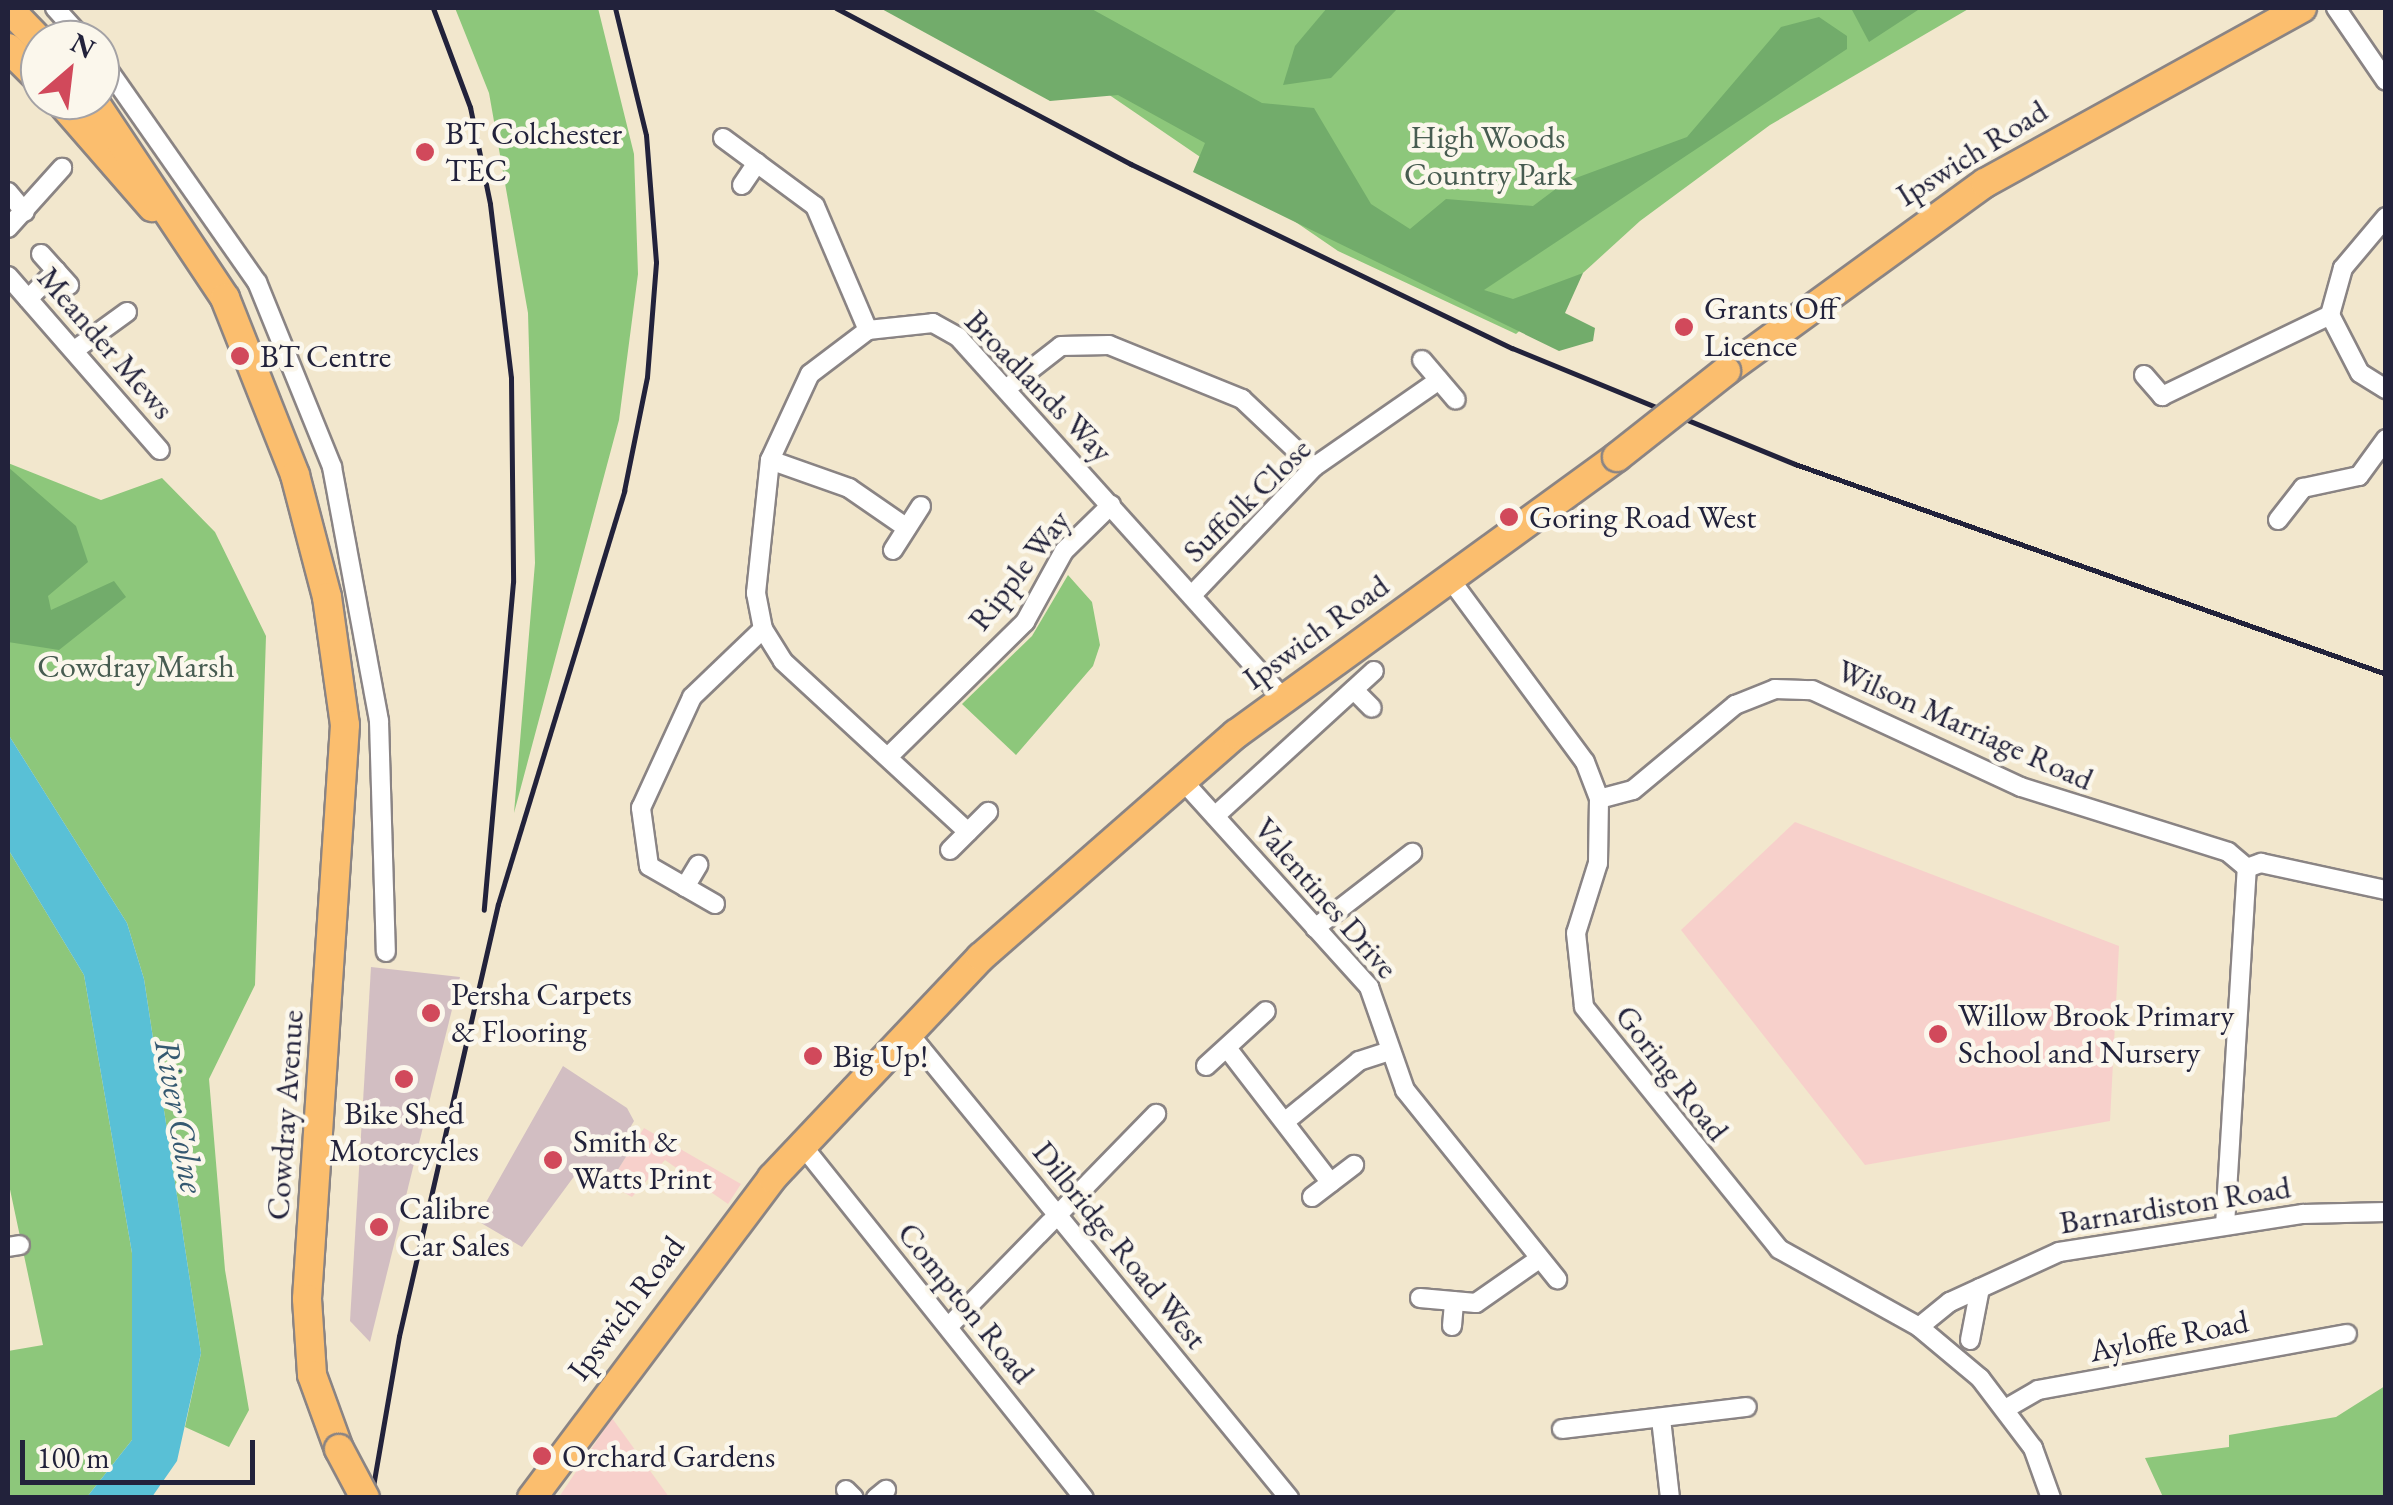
<!DOCTYPE html>
<style>
body{margin:0}
#map{position:relative;width:2393px;height:1505px;overflow:hidden;background:#f2e7cd;font-family:"EB Garamond",serif}
div>[style]{position:absolute}
[style*='--x']{left:calc(var(--x)*1px);top:calc(var(--y)*1px);width:calc(var(--w)*1px);rotate:calc(var(--a)*1deg)}
.built>*{inset:0;background:#f7d0cb}
.industrial>*{inset:0;background:#d2bec2}
.green>*{inset:0;background:#8dc77b}
.forest>*{inset:0;background:#72ac6b}
.water>*{inset:0;background:#59c0d6}
.roads{filter:drop-shadow(2px 0 #8a8484) drop-shadow(-2px 0 #8a8484) drop-shadow(0 2px #8a8484) drop-shadow(0 -2px #8a8484)}
.minor>*{height:18px;margin:-9px;padding:0 9px;transform-origin:9px;border-radius:9px;background:#fff}
.primary>*{height:28px;margin:-14px;padding:0 14px;transform-origin:14px;border-radius:14px;background:#fbbe6e}
.rail>*{height:5px;margin:-2.5px;padding:0 2.5px;transform-origin:2.5px;border-radius:2.5px;background:#22223b}
.bridges{filter:drop-shadow(2px 0 #8a8484) drop-shadow(-2px 0 #8a8484) drop-shadow(0 2px #8a8484) drop-shadow(0 -2px #8a8484)}
.primary-bridge>*{height:28px;margin:-14px;padding:0 14px;transform-origin:14px;border-radius:14px;background:#fbbe6e}
.dots>*{width:28px;height:28px;translate:-50% -50%;box-sizing:border-box;border:5px solid #fbf7ec;border-radius:50%}
span{translate:-50% -50%;white-space:nowrap;text-align:center;line-height:1.15;-webkit-text-stroke:9px #fbf7ec;paint-order:stroke}
.poi-label{font-size:32px;color:#22223b}
.left{translate:0 -50%;text-align:left}
.park-label{font-size:32px;color:#475c51}
.street-label{font-size:32px;color:#22223b}
.water-label{font-size:35px;color:#355971;font-style:italic}
.frame{position:absolute;inset:0;border:10px solid #22223b;pointer-events:none}
.north{position:absolute;left:20px;top:20px;width:100px;height:100px;box-sizing:border-box;background:#fbf7ec;border:2px solid #a4a2a5;border-radius:50%;rotate:28deg;font-size:28px;font-weight:700;line-height:40px;text-align:center;color:#22223b}
.north::after{content:'';display:block;margin:auto;width:35px;height:45px;background:#d1495b;clip-path:polygon(50% 0,100% 100%,50% 72%,0 100%)}
.scale{position:absolute;left:20px;top:1440px;width:235px;height:45px;box-sizing:border-box;border:5px solid #22223b;border-top:0;padding-left:12px;font-size:30px;line-height:35px;white-space:nowrap;color:#22223b;-webkit-text-stroke:8px #fbf7ec;paint-order:stroke}
</style>
<div id="map">
<div class="built">
<div style="clip-path:polygon(1795px 822px,2119px 946px,2110px 1121px,1865px 1165px,1681px 930px)"></div>
<div style="clip-path:polygon(644px 1128px,741px 1184px,728px 1204px,665px 1160px,632px 1197px,609px 1184px)"></div>
<div style="clip-path:polygon(612px 1418px,669px 1497px,559px 1497px)"></div>
</div>
<div class="industrial">
<div style="clip-path:polygon(371px 967px,460px 977px,370px 1342px,350px 1321px)"></div>
<div style="clip-path:polygon(563px 1066px,627px 1108px,634px 1121px,624px 1138px,634px 1144px,609px 1184px,581px 1167px,522px 1247px,476px 1220px)"></div>
</div>
<div class="green">
<div style="clip-path:polygon(455px 8px,598px 8px,634px 154px,638px 274px,619px 420px,514px 813px,535px 563px,528px 313px,489px 93px)"></div>
<div style="clip-path:polygon(982px 8px,1970px 8px,1770px 125px,1640px 221px,1516px 334px,1338px 251px)"></div>
<div style="clip-path:polygon(8px 463px,101px 500px,162px 478px,215px 532px,266px 636px,255px 985px,209px 1079px,225px 1270px,249px 1410px,229px 1447px,185px 1427px,201px 1353px,144px 979px,127px 923px,8px 734px)"></div>
<div style="clip-path:polygon(1068px 575px,1092px 602px,1100px 645px,1093px 666px,1016px 755px,962px 704px,1032px 636px)"></div>
<div style="clip-path:polygon(8px 849px,84px 975px,132px 1253px,132px 1440px,87px 1497px,8px 1497px,8px 1351px,43px 1345px,8px 1180px)"></div>
<div style="clip-path:polygon(2385px 1386px,2385px 1497px,2163px 1497px,2145px 1458px,2229px 1447px,2229px 1435px,2336px 1417px)"></div>
</div>
<div class="forest">
<div style="clip-path:polygon(880px 8px,1090px 8px,1262px 103px,1314px 108px,1371px 204px,1410px 229px,1446px 199px,1533px 206px,1565px 182px,1687px 137px,1781px 27px,1819px 17px,1847px 36px,1847px 49px,1484px 290px,1513px 299px,1583px 273px,1565px 313px,1595px 328px,1593px 341px,1559px 351px,1193px 172px,1205px 143px,1118px 95px,1050px 101px)"></div>
<div style="clip-path:polygon(1327px 8px,1398px 8px,1331px 78px,1283px 85px,1295px 46px)"></div>
<div style="clip-path:polygon(1851px 8px,1921px 8px,1869px 42px)"></div>
<div style="clip-path:polygon(8px 467px,76px 526px,88px 562px,48px 596px,51px 610px,114px 581px,126px 597px,59px 650px,8px 642px)"></div>
</div>
<div class="water">
<div style="clip-path:polygon(8px 734px,127px 923px,144px 979px,201px 1353px,177px 1461px,152px 1497px,87px 1497px,132px 1440px,132px 1253px,84px 975px,8px 849px)"></div>
</div>
<div class="roads">
<div class="minor">
<div style="--x:55;--y:8;--w:43;--a:47.8"></div>
<div style="--x:2336;--y:8;--w:88;--a:55.6"></div>
<div style="--x:100;--y:58;--w:274;--a:55"></div>
<div style="--x:257;--y:282;--w:200;--a:67.9"></div>
<div style="--x:332;--y:467;--w:258;--a:79.5"></div>
<div style="--x:379;--y:721;--w:231;--a:88.3"></div>
<div style="--x:723;--y:138;--w:114;--a:36.5"></div>
<div style="--x:815;--y:206;--w:135;--a:66.9"></div>
<div style="--x:742;--y:185;--w:27;--a:-56"></div>
<div style="--x:8;--y:192;--w:26;--a:50"></div>
<div style="--x:2386;--y:217;--w:67;--a:130.1"></div>
<div style="--x:2343;--y:268;--w:49;--a:105.5"></div>
<div style="--x:2330;--y:315;--w:65;--a:62.7"></div>
<div style="--x:2360;--y:373;--w:31;--a:32"></div>
<div style="--x:8;--y:228;--w:81;--a:-48"></div>
<div style="--x:41;--y:254;--w:42;--a:47.9"></div>
<div style="--x:8;--y:276;--w:231;--a:48.9"></div>
<div style="--x:28;--y:299;--w:40;--a:-45"></div>
<div style="--x:76;--y:349;--w:63;--a:-36"></div>
<div style="--x:1422;--y:360;--w:52;--a:49.6"></div>
<div style="--x:2144;--y:375;--w:28;--a:49"></div>
<div style="--x:2162;--y:396;--w:187;--a:-25.7"></div>
<div style="--x:1007;--y:388;--w:68;--a:-37.9"></div>
<div style="--x:1061;--y:346;--w:48;--a:-1.2"></div>
<div style="--x:1109;--y:345;--w:144;--a:22.1"></div>
<div style="--x:1242;--y:399;--w:99;--a:43.4"></div>
<div style="--x:770;--y:460;--w:84;--a:19.5"></div>
<div style="--x:849;--y:488;--w:70;--a:34.6"></div>
<div style="--x:2278;--y:520;--w:41;--a:-52"></div>
<div style="--x:2303;--y:488;--w:57;--a:-12.1"></div>
<div style="--x:2359;--y:476;--w:46;--a:-53.9"></div>
<div style="--x:893;--y:550;--w:52;--a:-57.5"></div>
<div style="--x:1450;--y:579;--w:227;--a:53.6"></div>
<div style="--x:1585;--y:762;--w:40;--a:69"></div>
<div style="--x:1599;--y:799;--w:64;--a:90.9"></div>
<div style="--x:1598;--y:863;--w:73;--a:107.4"></div>
<div style="--x:1576;--y:933;--w:74;--a:83.8"></div>
<div style="--x:1584;--y:1007;--w:311;--a:51.1"></div>
<div style="--x:1779;--y:1249;--w:160;--a:29.1"></div>
<div style="--x:1919;--y:1327;--w:80;--a:39.9"></div>
<div style="--x:1980;--y:1378;--w:88;--a:52.9"></div>
<div style="--x:2033;--y:1448;--w:53;--a:70.2"></div>
<div style="--x:1194;--y:593;--w:174;--a:-46.4"></div>
<div style="--x:1314;--y:467;--w:152;--a:-34.8"></div>
<div style="--x:1354;--y:690;--w:25;--a:45"></div>
<div style="--x:890;--y:755;--w:190;--a:-44.6"></div>
<div style="--x:1025;--y:622;--w:81;--a:-61.2"></div>
<div style="--x:1064;--y:551;--w:66;--a:-44.4"></div>
<div style="--x:1183;--y:781;--w:278;--a:47.9"></div>
<div style="--x:1369;--y:987;--w:109;--a:70.7"></div>
<div style="--x:1405;--y:1090;--w:243;--a:51.2"></div>
<div style="--x:1599;--y:799;--w:35;--a:-15"></div>
<div style="--x:1633;--y:790;--w:133;--a:-39.8"></div>
<div style="--x:1735;--y:705;--w:43;--a:-21.8"></div>
<div style="--x:1775;--y:689;--w:37;--a:2"></div>
<div style="--x:1812;--y:690;--w:230;--a:24.9"></div>
<div style="--x:2021;--y:787;--w:217;--a:17.4"></div>
<div style="--x:2228;--y:852;--w:25;--a:40"></div>
<div style="--x:2247;--y:868;--w:15;--a:-20"></div>
<div style="--x:2261;--y:863;--w:128;--a:12.2"></div>
<div style="--x:1215;--y:816;--w:215;--a:-42.4"></div>
<div style="--x:968;--y:832;--w:252;--a:-137.3"></div>
<div style="--x:783;--y:661;--w:38;--a:-122"></div>
<div style="--x:763;--y:629;--w:37;--a:-101"></div>
<div style="--x:756;--y:593;--w:134;--a:-84"></div>
<div style="--x:770;--y:460;--w:95;--a:-65.1"></div>
<div style="--x:810;--y:374;--w:73;--a:-37.2"></div>
<div style="--x:868;--y:330;--w:65;--a:-6.1"></div>
<div style="--x:933;--y:323;--w:29;--a:29"></div>
<div style="--x:958;--y:337;--w:486;--a:48"></div>
<div style="--x:950;--y:850;--w:54;--a:-45"></div>
<div style="--x:685;--y:887;--w:26;--a:-59"></div>
<div style="--x:715;--y:904;--w:76;--a:-150.1"></div>
<div style="--x:649;--y:866;--w:59;--a:-97.9"></div>
<div style="--x:641;--y:808;--w:122;--a:-65.3"></div>
<div style="--x:692;--y:697;--w:98;--a:-43.8"></div>
<div style="--x:1315;--y:928;--w:123;--a:-37.7"></div>
<div style="--x:906;--y:1030;--w:605;--a:50.7"></div>
<div style="--x:1227;--y:1048;--w:170;--a:52.4"></div>
<div style="--x:1206;--y:1066;--w:81;--a:-42.5"></div>
<div style="--x:1287;--y:1120;--w:93;--a:-39.3"></div>
<div style="--x:1359;--y:1061;--w:33;--a:-18"></div>
<div style="--x:802;--y:1145;--w:452;--a:51.4"></div>
<div style="--x:1312;--y:1197;--w:53;--a:-37.3"></div>
<div style="--x:2225;--y:1225;--w:358;--a:-86.5"></div>
<div style="--x:8;--y:1247;--w:12;--a:-9"></div>
<div style="--x:1420;--y:1298;--w:56;--a:5.1"></div>
<div style="--x:1476;--y:1303;--w:77;--a:-34.9"></div>
<div style="--x:953;--y:1322;--w:291;--a:-45.7"></div>
<div style="--x:1452;--y:1326;--w:25;--a:-85"></div>
<div style="--x:1919;--y:1327;--w:40;--a:-39"></div>
<div style="--x:1950;--y:1302;--w:120;--a:-24.6"></div>
<div style="--x:2059;--y:1252;--w:247;--a:-8.9"></div>
<div style="--x:2303;--y:1214;--w:83;--a:-1.4"></div>
<div style="--x:1970;--y:1340;--w:53;--a:-79.1"></div>
<div style="--x:2007;--y:1408;--w:36;--a:-30"></div>
<div style="--x:2038;--y:1390;--w:314;--a:-10.3"></div>
<div style="--x:1661;--y:1419;--w:80;--a:83.5"></div>
<div style="--x:1562;--y:1429;--w:186;--a:-6.8"></div>
<div style="--x:846;--y:1490;--w:11;--a:45"></div>
<div style="--x:876;--y:1498;--w:13;--a:-39"></div>
</div>
<div class="primary">
<div style="--x:8;--y:8;--w:46;--a:45.9"></div>
<div style="--x:8;--y:48;--w:45;--a:45"></div>
<div style="--x:59;--y:100;--w:142;--a:49"></div>
<div style="--x:93;--y:100;--w:238;--a:56.3"></div>
<div style="--x:225;--y:298;--w:190;--a:68.4"></div>
<div style="--x:295;--y:475;--w:126;--a:75.3"></div>
<div style="--x:327;--y:597;--w:129;--a:82"></div>
<div style="--x:345;--y:725;--w:575;--a:93.79"></div>
<div style="--x:307;--y:1299;--w:76;--a:86.2"></div>
<div style="--x:312;--y:1375;--w:79;--a:70"></div>
<div style="--x:1726;--y:371;--w:320;--a:-36"></div>
<div style="--x:1985;--y:183;--w:362;--a:-28.9"></div>
<div style="--x:532;--y:1498;--w:400;--a:-53.1"></div>
<div style="--x:772;--y:1178;--w:304;--a:-46.6"></div>
<div style="--x:981;--y:957;--w:339;--a:-41.2"></div>
<div style="--x:1236;--y:734;--w:471;--a:-36"></div>
</div>
</div>
<div class="rail">
<div style="--x:433;--y:8;--w:106;--a:69.5"></div>
<div style="--x:470;--y:107;--w:99;--a:78.3"></div>
<div style="--x:490;--y:204;--w:175;--a:83.1"></div>
<div style="--x:511;--y:378;--w:204;--a:89.4"></div>
<div style="--x:513;--y:582;--w:329;--a:95.1"></div>
<div style="--x:836;--y:8;--w:334;--a:27.9"></div>
<div style="--x:1131;--y:164;--w:423;--a:25.8"></div>
<div style="--x:1512;--y:348;--w:306;--a:22.3"></div>
<div style="--x:1795;--y:464;--w:627;--a:19.56"></div>
<div style="--x:371;--y:1498;--w:164;--a:-80.2"></div>
<div style="--x:399;--y:1336;--w:443;--a:-77.1"></div>
<div style="--x:498;--y:904;--w:432;--a:-73"></div>
<div style="--x:624;--y:491;--w:116;--a:-78.6"></div>
<div style="--x:647;--y:377;--w:115;--a:-85.5"></div>
<div style="--x:656;--y:262;--w:127;--a:-94.5"></div>
<div style="--x:646;--y:135;--w:131;--a:-103.7"></div>
</div>
<div class="bridges">
<div class="primary-bridge">
<div style="--x:1617;--y:457;--w:139;--a:-38.3"></div>
<div style="--x:339;--y:1449;--w:55;--a:62"></div>
</div>
</div>
<div class="dots">
<div style="left:425px;top:152px;background:#d1495b"></div>
<div style="left:1684px;top:327px;background:#d1495b"></div>
<div style="left:240px;top:356px;background:#d1495b"></div>
<div style="left:1509px;top:517px;background:#d1495b"></div>
<div style="left:431px;top:1013px;background:#d1495b"></div>
<div style="left:1938px;top:1034px;background:#d1495b"></div>
<div style="left:813px;top:1056px;background:#d1495b"></div>
<div style="left:404px;top:1079px;background:#d1495b"></div>
<div style="left:553px;top:1160px;background:#d1495b"></div>
<div style="left:379px;top:1227px;background:#d1495b"></div>
<div style="left:542px;top:1456px;background:#d1495b"></div>
</div>
<div class="poi-label">
<span class="left" style="left:445px;top:152px">BT Colchester<br>TEC</span>
<span class="left" style="left:1704px;top:327px">Grants Off<br>Licence</span>
<span class="left" style="left:260px;top:356px">BT Centre</span>
<span class="left" style="left:1529px;top:517px">Goring Road West</span>
<span class="left" style="left:451px;top:1013px">Persha Carpets<br>&amp; Flooring</span>
<span class="left" style="left:1958px;top:1034px">Willow Brook Primary<br>School and Nursery</span>
<span class="left" style="left:833px;top:1056px">Big Up!</span>
<span style="left:404px;top:1132px">Bike Shed<br>Motorcycles</span>
<span class="left" style="left:573px;top:1160px">Smith &amp;<br>Watts Print</span>
<span class="left" style="left:399px;top:1227px">Calibre<br>Car Sales</span>
<span class="left" style="left:562px;top:1456px">Orchard Gardens</span>
</div>
<div class="park-label">
<span style="left:1488px;top:156px">High Woods<br>Country Park</span>
<span style="left:136px;top:666px">Cowdray Marsh</span>
</div>
<div class="street-label">
<span style="left:1972px;top:153px;rotate:-32deg">Ipswich Road</span>
<span style="left:106px;top:343px;rotate:49deg">Meander Mews</span>
<span style="left:1039px;top:386px;rotate:46deg">Broadlands Way</span>
<span style="left:1247px;top:500px;rotate:-44deg">Suffolk Close</span>
<span style="left:1019px;top:570px;rotate:-52deg">Ripple Way</span>
<span style="left:1316px;top:632px;rotate:-36deg">Ipswich Road</span>
<span style="left:1965px;top:725px;rotate:24deg">Wilson Marriage Road</span>
<span style="left:1326px;top:898px;rotate:49deg">Valentines Drive</span>
<span style="left:1672px;top:1073px;rotate:52deg">Goring Road</span>
<span style="left:285px;top:1115px;rotate:-86deg">Cowdray Avenue</span>
<span style="left:2175px;top:1205px;rotate:-9deg">Barnardiston Road</span>
<span style="left:1120px;top:1245px;rotate:51deg">Dilbridge Road West</span>
<span style="left:966px;top:1303px;rotate:51deg">Compton Road</span>
<span style="left:626px;top:1308px;rotate:-53deg">Ipswich Road</span>
<span style="left:2169px;top:1336px;rotate:-11deg">Ayloffe Road</span>
</div>
<div class="water-label">
<span style="left:180px;top:1116px;rotate:80deg">River Colne</span>
</div>
<div class="frame"></div>
<div class="north">N</div>
<div class="scale">100 m</div>
</div>
